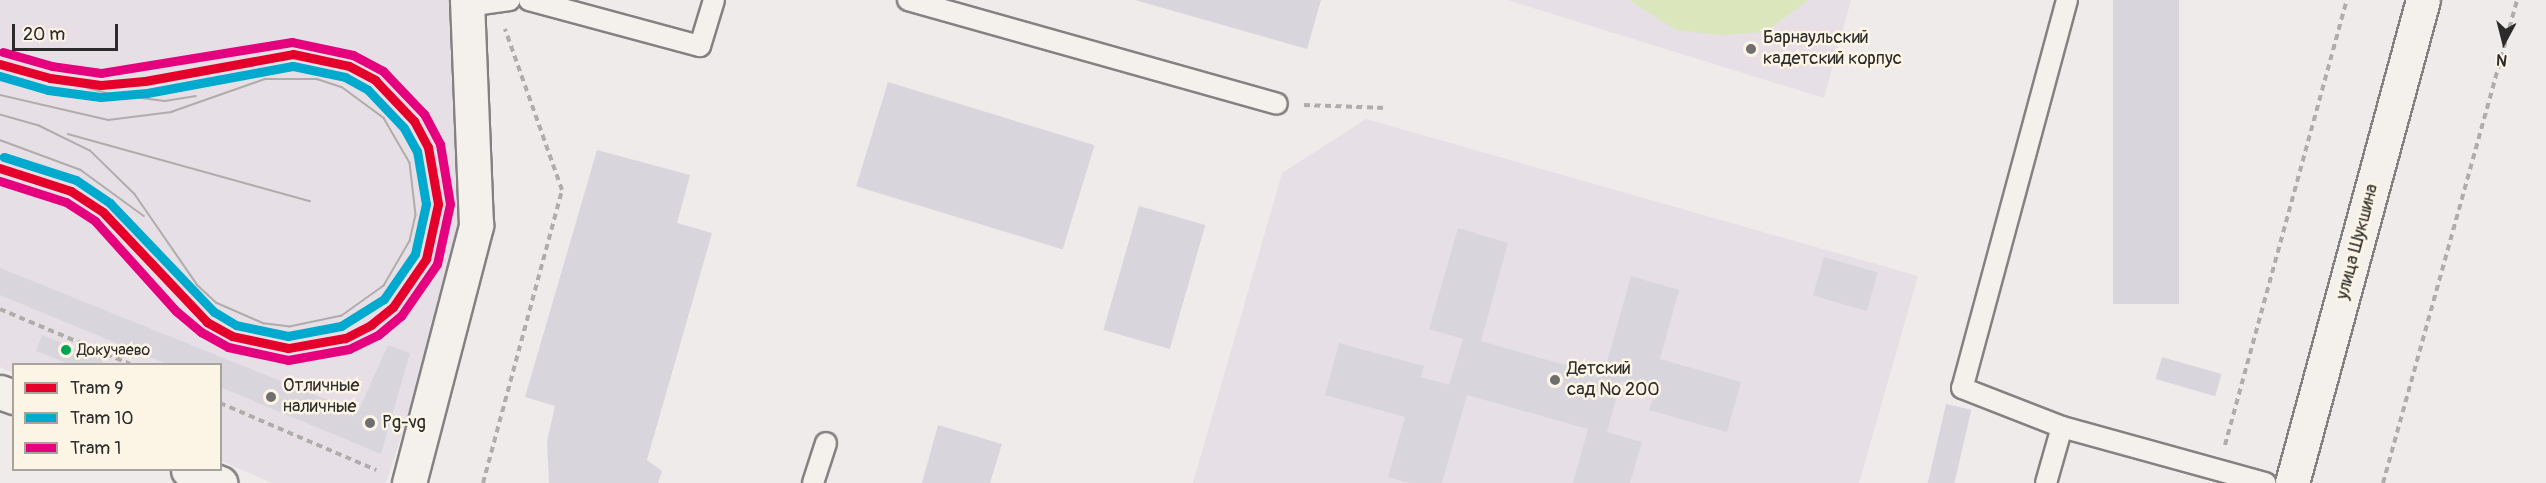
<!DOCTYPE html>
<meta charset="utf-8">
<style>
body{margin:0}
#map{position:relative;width:2546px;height:483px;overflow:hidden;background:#efebea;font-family:Pangolin,sans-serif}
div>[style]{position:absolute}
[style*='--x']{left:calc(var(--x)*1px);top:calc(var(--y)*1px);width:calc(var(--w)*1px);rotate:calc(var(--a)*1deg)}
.built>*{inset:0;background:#e7dfe6}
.green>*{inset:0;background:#dce6bd}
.building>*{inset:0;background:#d9d5dd;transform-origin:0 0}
.path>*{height:4px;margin-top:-2px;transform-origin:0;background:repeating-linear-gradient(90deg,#afadaa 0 6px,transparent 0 10.5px)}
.roads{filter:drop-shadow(2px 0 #838181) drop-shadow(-2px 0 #838181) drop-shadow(0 2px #838181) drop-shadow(0 -2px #838181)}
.service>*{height:20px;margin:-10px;padding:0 10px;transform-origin:10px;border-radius:10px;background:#f4f1ec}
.minor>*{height:33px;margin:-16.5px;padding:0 16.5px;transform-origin:16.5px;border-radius:16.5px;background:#f4f1ec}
.tertiary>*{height:33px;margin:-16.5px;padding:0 16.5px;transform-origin:16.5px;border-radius:16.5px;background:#f4f1ec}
.tram>*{height:1.5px;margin:-0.75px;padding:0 0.75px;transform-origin:0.75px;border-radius:0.75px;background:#afadaa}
.tram-1>*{height:9px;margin:-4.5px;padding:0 4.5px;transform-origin:4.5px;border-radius:4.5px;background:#e4002b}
.tram-2>*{height:9px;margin:-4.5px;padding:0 4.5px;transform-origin:4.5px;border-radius:4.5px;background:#00a9ce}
.tram-3>*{height:9px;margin:-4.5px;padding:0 4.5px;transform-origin:4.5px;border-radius:4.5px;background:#e5007d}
.dots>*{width:16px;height:16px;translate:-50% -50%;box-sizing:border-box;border:3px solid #fcf5e5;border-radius:50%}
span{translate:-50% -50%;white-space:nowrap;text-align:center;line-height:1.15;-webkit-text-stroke:5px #fcf5e5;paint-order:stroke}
.bus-label{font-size:16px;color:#2b2b2b}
.left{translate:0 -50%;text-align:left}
.poi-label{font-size:18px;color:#2b2b2b}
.street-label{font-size:18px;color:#2b2b2b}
.legend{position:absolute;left:12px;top:363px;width:210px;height:108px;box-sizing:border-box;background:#fcf5e5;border:2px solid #a8a49b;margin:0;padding:8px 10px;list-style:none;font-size:18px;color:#2b2b2b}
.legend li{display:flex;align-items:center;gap:12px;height:30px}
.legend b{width:30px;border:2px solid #a8a49b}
.north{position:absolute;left:2474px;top:12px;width:60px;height:60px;-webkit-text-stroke:4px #fcf5e5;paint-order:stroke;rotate:187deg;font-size:16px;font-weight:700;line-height:24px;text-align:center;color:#2b2b2b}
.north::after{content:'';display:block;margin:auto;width:21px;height:27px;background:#2b2b2b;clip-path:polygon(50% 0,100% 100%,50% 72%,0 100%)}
.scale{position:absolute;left:12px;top:24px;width:106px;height:27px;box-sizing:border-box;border:3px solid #2b2b2b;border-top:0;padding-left:8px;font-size:18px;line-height:21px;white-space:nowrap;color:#2b2b2b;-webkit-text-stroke:4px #fcf5e5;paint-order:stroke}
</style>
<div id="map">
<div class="built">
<div style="clip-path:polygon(0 0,449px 0,471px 221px,386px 483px,272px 483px,221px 461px,220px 364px,14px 364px,13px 373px,0 367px)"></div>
<div style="clip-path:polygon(1507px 0,1851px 0,1824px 98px)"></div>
<div style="clip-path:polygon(1366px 119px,1918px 276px,1859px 483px,1193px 483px,1282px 173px)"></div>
</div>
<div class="green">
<div style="clip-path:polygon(1629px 0,1808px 0,1766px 32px,1720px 35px,1676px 30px)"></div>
</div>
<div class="building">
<div style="clip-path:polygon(1135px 0,1321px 0,1307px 49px)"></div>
<div style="left:2113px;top:0;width:66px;height:304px"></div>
<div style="left:888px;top:82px;width:216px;height:109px;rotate:17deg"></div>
<div style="clip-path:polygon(597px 150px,690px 175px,677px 223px,712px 233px,647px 460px,662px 471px,658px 483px,549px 483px,547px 441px,555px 406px,525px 397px)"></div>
<div style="left:1139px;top:206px;width:69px;height:129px;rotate:16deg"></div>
<div style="clip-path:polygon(1458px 228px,1508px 243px,1481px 341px,1603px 376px,1631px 276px,1679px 290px,1660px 359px,1741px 382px,1727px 432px,1649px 410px,1655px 391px,1621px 381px,1607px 432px,1642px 442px,1630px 483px,1573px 483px,1588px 429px,1467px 395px,1442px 483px,1409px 483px,1388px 477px,1405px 417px,1325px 395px,1339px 343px,1424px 366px,1421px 377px,1449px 385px,1463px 339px,1429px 329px)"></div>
<div style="left:1824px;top:257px;width:56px;height:40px;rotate:16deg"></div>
<div style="clip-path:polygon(0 268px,358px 412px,388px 345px,410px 353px,381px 454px,220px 387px,220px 364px,167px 364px,0 295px)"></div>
<div style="clip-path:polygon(42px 335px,103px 360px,101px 364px,69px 364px,36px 351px)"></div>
<div style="left:2162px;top:357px;width:62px;height:23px;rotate:16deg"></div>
<div style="left:1946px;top:404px;width:26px;height:81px;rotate:13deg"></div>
<div style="clip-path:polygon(938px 425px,1002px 444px,990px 483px,922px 483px)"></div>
</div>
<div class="path">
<div style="--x:1304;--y:105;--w:83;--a:2.1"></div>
<div style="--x:0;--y:309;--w:141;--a:22.9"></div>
<div style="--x:220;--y:403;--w:170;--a:23.2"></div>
<div style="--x:2225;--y:445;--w:461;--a:-74.7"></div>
<div style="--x:483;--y:483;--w:303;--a:-74.9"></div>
<div style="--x:562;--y:190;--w:171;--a:-109.5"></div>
<div style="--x:2383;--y:483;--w:501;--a:-74.49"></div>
</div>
<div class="roads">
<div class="service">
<div style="--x:529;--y:0;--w:177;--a:15.1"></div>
<div style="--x:700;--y:46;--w:48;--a:-73.1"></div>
<div style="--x:908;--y:0;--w:383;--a:15.7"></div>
<div style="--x:2067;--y:0;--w:402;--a:105.1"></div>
<div style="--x:1962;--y:388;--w:107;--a:21.3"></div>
<div style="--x:2062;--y:427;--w:211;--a:15.4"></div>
<div style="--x:467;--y:6;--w:43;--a:-7.9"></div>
<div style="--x:813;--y:483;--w:42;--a:-72"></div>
<div style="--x:2046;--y:483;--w:58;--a:-74.1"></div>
</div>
<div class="minor">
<div style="--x:409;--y:483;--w:267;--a:-75.4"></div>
<div style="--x:476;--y:225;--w:225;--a:-92.3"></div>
<div style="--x:2292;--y:483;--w:500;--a:-74.83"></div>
</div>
<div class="tertiary">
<div style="--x:0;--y:392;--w:15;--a:20"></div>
<div style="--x:188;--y:470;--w:35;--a:22"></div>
</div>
</div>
<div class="tram">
<div style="--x:50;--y:78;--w:63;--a:14.7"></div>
<div style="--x:111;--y:94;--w:54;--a:7.4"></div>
<div style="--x:165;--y:101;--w:31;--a:-9"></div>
<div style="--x:0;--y:95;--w:111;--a:13"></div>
<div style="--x:108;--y:120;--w:64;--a:-7.2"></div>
<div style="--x:171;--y:112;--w:100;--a:-19.3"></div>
<div style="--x:265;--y:79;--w:52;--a:0"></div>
<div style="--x:317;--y:79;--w:26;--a:18"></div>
<div style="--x:342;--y:87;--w:52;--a:36.4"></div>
<div style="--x:384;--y:118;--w:52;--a:60"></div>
<div style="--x:410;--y:163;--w:52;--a:83.4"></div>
<div style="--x:416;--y:215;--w:27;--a:103"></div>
<div style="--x:410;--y:241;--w:52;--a:120"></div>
<div style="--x:384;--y:286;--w:52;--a:144.5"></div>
<div style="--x:342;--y:316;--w:53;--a:168.1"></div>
<div style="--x:290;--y:327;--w:26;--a:-173"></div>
<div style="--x:264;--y:324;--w:52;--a:-156.4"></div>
<div style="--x:216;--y:303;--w:26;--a:-137"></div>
<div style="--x:197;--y:285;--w:109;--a:-124.6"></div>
<div style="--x:135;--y:195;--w:63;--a:-135.6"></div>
<div style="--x:90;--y:151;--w:57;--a:-153.9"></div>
<div style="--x:39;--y:126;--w:41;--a:-164.2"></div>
<div style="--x:68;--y:134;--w:251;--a:15.5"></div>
<div style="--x:0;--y:140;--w:86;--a:20.3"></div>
<div style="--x:81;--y:170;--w:78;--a:36.1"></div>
</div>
<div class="tram-1">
<div style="--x:0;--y:64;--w:52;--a:15.6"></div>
<div style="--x:50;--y:78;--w:51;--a:7.8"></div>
<div style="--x:101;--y:85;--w:44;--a:-5.2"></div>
<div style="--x:145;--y:81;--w:150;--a:-10.3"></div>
<div style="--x:293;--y:54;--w:57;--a:12.1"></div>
<div style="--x:349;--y:66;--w:30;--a:28"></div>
<div style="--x:375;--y:80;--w:57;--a:46.4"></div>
<div style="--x:414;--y:121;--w:30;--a:62"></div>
<div style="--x:428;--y:147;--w:58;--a:80"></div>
<div style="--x:438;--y:204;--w:56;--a:102.3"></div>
<div style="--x:426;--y:259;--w:58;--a:124.5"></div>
<div style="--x:393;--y:307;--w:28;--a:141"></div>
<div style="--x:371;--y:325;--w:29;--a:153"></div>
<div style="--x:345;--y:338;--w:58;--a:170"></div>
<div style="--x:288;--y:348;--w:57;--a:-167.9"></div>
<div style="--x:232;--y:336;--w:29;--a:-151"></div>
<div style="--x:207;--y:322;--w:151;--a:-133.4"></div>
<div style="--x:103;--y:212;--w:38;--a:-147"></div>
<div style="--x:71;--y:191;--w:75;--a:-162.1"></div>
</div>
<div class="tram-2">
<div style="--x:0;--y:76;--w:50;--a:16.3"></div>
<div style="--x:48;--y:90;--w:53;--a:7.5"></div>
<div style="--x:101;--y:97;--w:46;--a:-5"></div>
<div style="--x:147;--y:93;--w:148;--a:-10.5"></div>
<div style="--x:293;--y:66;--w:53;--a:11.9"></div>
<div style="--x:345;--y:77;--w:26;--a:29"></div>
<div style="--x:368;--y:90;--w:52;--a:46.5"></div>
<div style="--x:404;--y:128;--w:26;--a:61"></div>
<div style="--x:417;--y:151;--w:54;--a:80.4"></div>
<div style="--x:426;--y:204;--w:51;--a:102.4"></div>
<div style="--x:415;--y:254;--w:55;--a:124.6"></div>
<div style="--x:384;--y:299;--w:51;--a:147.9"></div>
<div style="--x:341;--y:326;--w:54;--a:169.3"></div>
<div style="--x:288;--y:336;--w:53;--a:-168.1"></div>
<div style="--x:236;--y:325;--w:26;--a:-149"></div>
<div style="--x:214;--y:312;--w:151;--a:-133.7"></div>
<div style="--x:110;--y:203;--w:41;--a:-145.9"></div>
<div style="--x:76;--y:180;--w:76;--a:-162.3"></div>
</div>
<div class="tram-3">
<div style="--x:0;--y:181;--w:69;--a:17.7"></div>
<div style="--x:66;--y:202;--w:35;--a:33"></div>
<div style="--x:95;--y:221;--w:121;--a:48"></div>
<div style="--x:176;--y:311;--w:33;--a:40"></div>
<div style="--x:201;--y:332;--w:31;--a:29"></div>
<div style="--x:228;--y:347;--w:61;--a:12.2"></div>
<div style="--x:288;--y:360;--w:62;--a:-10.2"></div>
<div style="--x:349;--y:349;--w:32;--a:-26"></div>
<div style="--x:378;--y:335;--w:30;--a:-40"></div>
<div style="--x:401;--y:316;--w:63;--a:-55.3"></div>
<div style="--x:437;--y:264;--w:61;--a:-77.8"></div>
<div style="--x:450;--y:204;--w:61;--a:-99.5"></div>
<div style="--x:440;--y:144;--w:34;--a:-118"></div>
<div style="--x:424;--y:114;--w:59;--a:-133.6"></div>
<div style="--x:383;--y:71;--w:34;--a:-152"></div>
<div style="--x:353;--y:55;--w:62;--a:-168"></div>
<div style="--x:292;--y:42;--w:193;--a:170.8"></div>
<div style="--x:101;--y:73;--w:49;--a:-171.9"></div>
<div style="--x:52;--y:66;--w:51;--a:-164.1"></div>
</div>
<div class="dots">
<div style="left:1751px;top:49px;background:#706e6e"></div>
<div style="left:66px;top:350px;background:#00a651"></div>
<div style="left:1555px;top:380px;background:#706e6e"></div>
<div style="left:271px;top:397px;background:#706e6e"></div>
<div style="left:370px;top:423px;background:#706e6e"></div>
</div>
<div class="bus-label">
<span class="left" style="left:77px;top:350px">Докучаево</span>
</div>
<div class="poi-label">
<span class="left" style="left:1763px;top:49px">Барнаульский<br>кадетский корпус</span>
<span class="left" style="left:1567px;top:380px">Детский<br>сад № 200</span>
<span class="left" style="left:283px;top:397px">Отличные<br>наличные</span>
<span class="left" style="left:382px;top:423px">Pg-vg</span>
</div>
<div class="street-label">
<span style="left:2358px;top:242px;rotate:-75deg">улица Шукшина</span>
</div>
<ul class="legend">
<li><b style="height:8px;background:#e4002b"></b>Tram 9</li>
<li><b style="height:8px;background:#00a9ce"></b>Tram 10</li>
<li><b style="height:8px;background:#e5007d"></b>Tram 1</li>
</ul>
<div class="north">N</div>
<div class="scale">20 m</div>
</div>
